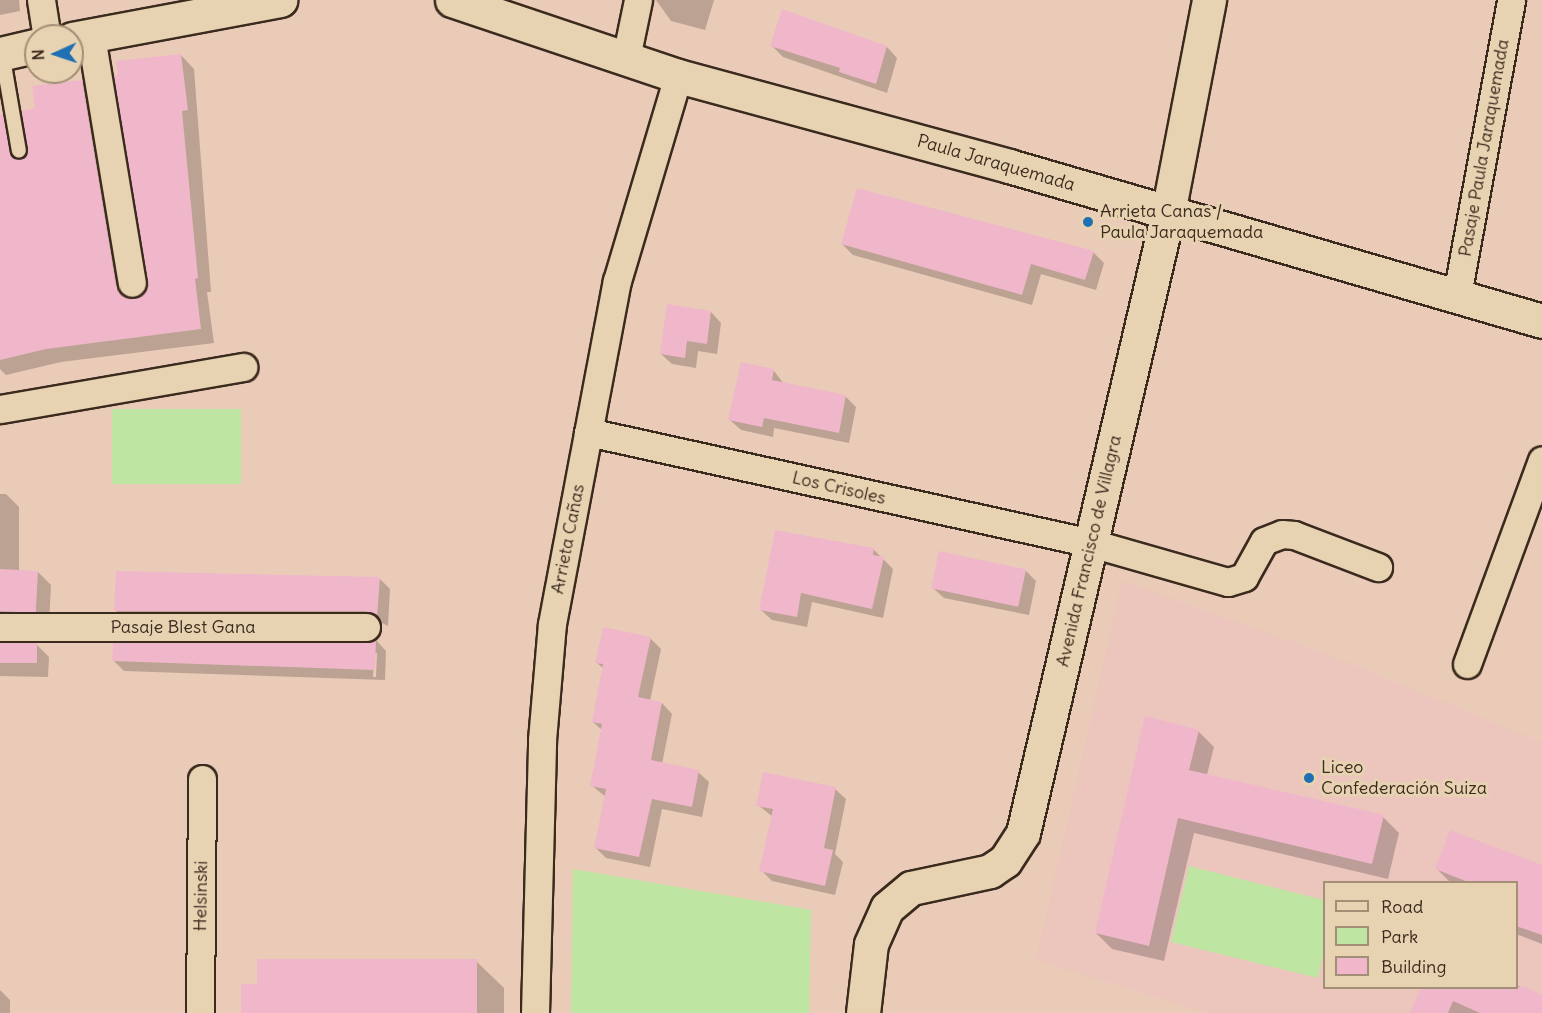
<!DOCTYPE html>
<meta charset="utf-8">
<style>
body{margin:0}
#map{position:relative;width:1542px;height:1013px;overflow:hidden;background:#eacbb8;font-family:Delius,sans-serif}
div>[style]{position:absolute}
[style*='--x']{left:calc(var(--x)*1px);top:calc(var(--y)*1px);width:calc(var(--w)*1px);rotate:calc(var(--a)*1deg)}
.built>*{inset:0;background:#ecc5bd}
.green>*{inset:0;background:#bee6a2;transform-origin:0 0}
.shadow>*{inset:0;background:#0003}
.building>*{inset:0;background:#f0b7ca;transform-origin:0 0}
.roads{filter:drop-shadow(2px 0 #3b2a1e) drop-shadow(-2px 0 #3b2a1e) drop-shadow(0 2px #3b2a1e) drop-shadow(0 -2px #3b2a1e)}
.lane>*{height:14px;margin:-7px;padding:0 7px;transform-origin:7px;border-radius:7px;background:#e7d3b1}
.street>*{height:27px;margin:-13.5px;padding:0 13.5px;transform-origin:13.5px;border-radius:13.5px;background:#e7d3b1}
.secondary>*{height:33px;margin:-16.5px;padding:0 16.5px;transform-origin:16.5px;border-radius:16.5px;background:#e7d3b1}
.dots>*{width:16px;height:16px;translate:-50% -50%;box-sizing:border-box;border:3px solid #e7d3b1;border-radius:50%}
span{translate:-50% -50%;white-space:nowrap;text-align:center;line-height:1.15;-webkit-text-stroke:6px #e7d3b1;paint-order:stroke}
.street-label{font-size:18px;color:#3b2a1e}
.poi-label{font-size:18px;color:#3b2a1e}
.left{translate:0 -50%;text-align:left}
.legend{position:absolute;left:1323px;top:881px;width:195px;height:108px;box-sizing:border-box;background:#e7d3b1;border:2px solid #a28f76;margin:0;padding:8px 10px;list-style:none;font-size:18px;color:#3b2a1e}
.legend li{display:flex;align-items:center;gap:12px;height:30px}
.legend b{width:30px;border:2px solid #a28f76}
.north{position:absolute;left:24px;top:24px;width:60px;height:60px;box-sizing:border-box;background:#e7d3b1;border:2px solid #a28f76;border-radius:50%;rotate:267deg;font-size:16px;font-weight:700;line-height:24px;text-align:center;color:#3b2a1e}
.north::after{content:'';display:block;margin:auto;width:21px;height:27px;background:#1f6fb2;clip-path:polygon(50% 0,100% 100%,50% 72%,0 100%)}
</style>
<div id="map">
<div class="built">
<div style="clip-path:polygon(evenodd,1122px 581px,1327px 654px,1542px 742px,1542px 1013px,1206px 1013px,1036px 960px,1122px 581px,1324px 882px,1516px 882px,1516px 988px,1324px 988px,1324px 882px)"></div>
</div>
<div class="green">
<div style="left:112px;top:409px;width:129px;height:75px"></div>
<div style="clip-path:polygon(1189px 866px,1324px 900px,1324px 949px,1318px 978px,1171px 942px)"></div>
<div style="clip-path:polygon(573px 869px,811px 910px,809px 1013px,571px 1013px)"></div>
</div>
<div class="shadow">
<div style="clip-path:polygon(0 0,19px 0,20px 11px,0 15px)"></div>
<div style="clip-path:polygon(656px 0,714px 0,705px 30px,671px 21px)"></div>
<div style="clip-path:polygon(772px 46px,887px 47px,897px 58px,887px 93px,783px 57px)"></div>
<div style="clip-path:polygon(181px 55px,194px 69px,211px 292px,207px 292px,214px 343px,61px 362px,6px 375px,0 369px,0 117px,17px 130px,22px 161px,29px 150px,37px 109px,82px 81px,95px 95px,129px 299px,136px 300px,148px 290px)"></div>
<div style="clip-path:polygon(842px 244px,1093px 252px,1104px 263px,1096px 290px,1041px 274px,1032px 305px,853px 255px)"></div>
<div style="clip-path:polygon(711px 312px,721px 323px,717px 354px,698px 351px,696px 368px,672px 364px,661px 354px)"></div>
<div style="clip-path:polygon(774px 371px,784px 384px,846px 397px,856px 407px,849px 443px,774px 428px,773px 437px,741px 430px,730px 420px)"></div>
<div style="clip-path:polygon(0 494px,6px 494px,19px 507px,19px 571px,38px 572px,51px 585px,49px 624px,0 636px)"></div>
<div style="clip-path:polygon(873px 549px,893px 569px,883px 618px,812px 602px,807px 627px,772px 620px,761px 610px)"></div>
<div style="clip-path:polygon(1025px 570px,1036px 581px,1029px 615px,944px 598px,933px 588px)"></div>
<div style="clip-path:polygon(379px 578px,390px 589px,388px 626px,378px 621px,127px 621px,116px 611px)"></div>
<div style="clip-path:polygon(651px 639px,661px 649px,650px 701px,662px 703px,672px 714px,662px 764px,698px 772px,709px 782px,702px 817px,662px 809px,650px 867px,606px 858px,595px 847px,606px 797px,591px 785px,602px 730px,593px 722px,604px 669px,596px 662px)"></div>
<div style="clip-path:polygon(evenodd,376px 640px,386px 651px,385px 680px,124px 671px,113px 660px,366px 644px,376px 640px,374px 653px,377px 653px,376px 677px,373px 677px,374px 653px)"></div>
<div style="clip-path:polygon(0 643px,36px 644px,49px 657px,48px 677px,0 676px)"></div>
<div style="clip-path:polygon(1198px 731px,1214px 747px,1207px 775px,1383px 817px,1399px 833px,1388px 879px,1194px 833px,1164px 961px,1112px 949px,1096px 933px)"></div>
<div style="clip-path:polygon(835px 789px,846px 799px,835px 854px,843px 862px,835px 895px,772px 881px,761px 870px,773px 817px,758px 805px)"></div>
<div style="clip-path:polygon(1542px 866px,1542px 944px,1516px 934px,1516px 882px,1450px 882px,1437px 869px)"></div>
<div style="clip-path:polygon(476px 961px,504px 988px,504px 1013px,242px 1013px)"></div>
<div style="clip-path:polygon(1516px 985px,1542px 997px,1542px 1013px,1411px 1013px,1423px 988px)"></div>
<div style="clip-path:polygon(0 990px,10px 1000px,10px 1013px,0 1013px)"></div>
</div>
<div class="building">
<div style="clip-path:polygon(782px 9px,887px 46px,876px 84px,839px 72px,840px 68px,770px 46px)"></div>
<div style="clip-path:polygon(181px 54px,188px 110px,182px 111px,198px 278px,195px 279px,201px 329px,46px 349px,0 360px,0 115px,4px 114px,12px 156px,21px 160px,28px 150px,21px 111px,35px 108px,32px 86px,82px 80px,116px 286px,126px 297px,135px 298px,146px 289px,148px 280px,113px 75px,118px 75px,116px 61px)"></div>
<div style="clip-path:polygon(857px 188px,1094px 251px,1085px 280px,1031px 264px,1022px 295px,841px 244px)"></div>
<div style="clip-path:polygon(667px 304px,711px 311px,707px 344px,687px 341px,685px 358px,660px 354px)"></div>
<div style="clip-path:polygon(741px 362px,774px 369px,772px 380px,846px 395px,839px 433px,764px 418px,762px 427px,728px 420px)"></div>
<div style="clip-path:polygon(775px 530px,874px 548px,873px 555px,884px 557px,872px 609px,801px 593px,797px 617px,759px 610px)"></div>
<div style="left:939px;top:551px;width:89px;height:38px;rotate:12deg"></div>
<div style="left:0;top:569px;width:38px;height:42px;rotate:3deg"></div>
<div style="clip-path:polygon(116px 571px,380px 577px,377px 617px,366px 611px,114px 611px)"></div>
<div style="clip-path:polygon(603px 627px,651px 637px,638px 697px,662px 702px,651px 760px,699px 770px,692px 807px,652px 799px,639px 857px,594px 848px,606px 789px,590px 786px,602px 724px,592px 722px,603px 664px,595px 663px)"></div>
<div style="clip-path:polygon(376px 638px,375px 670px,112px 661px,113px 643px,366px 643px)"></div>
<div style="left:0;top:643px;width:37px;height:20px"></div>
<div style="clip-path:polygon(1145px 716px,1199px 730px,1189px 770px,1384px 815px,1372px 864px,1178px 818px,1149px 946px,1095px 933px)"></div>
<div style="clip-path:polygon(763px 772px,836px 787px,824px 848px,833px 850px,825px 886px,759px 871px,773px 809px,756px 806px)"></div>
<div style="clip-path:polygon(1450px 830px,1542px 865px,1542px 935px,1516px 926px,1516px 882px,1468px 882px,1435px 869px)"></div>
<div style="clip-path:polygon(257px 959px,477px 959px,477px 1013px,241px 1013px,241px 984px,257px 984px)"></div>
<div style="clip-path:polygon(1421px 987px,1525px 987px,1542px 995px,1542px 1013px,1480px 1013px,1453px 1001px,1448px 1013px,1410px 1013px)"></div>
</div>
<div class="roads">
<div class="lane">
<div style="--x:2;--y:53;--w:99;--a:80.2"></div>
</div>
<div class="street">
<div style="--x:41;--y:0;--w:36;--a:81"></div>
<div style="--x:91;--y:36;--w:250;--a:80.6"></div>
<div style="--x:626;--y:58;--w:59;--a:-78.3"></div>
<div style="--x:1457;--y:295;--w:300;--a:-79.6"></div>
<div style="--x:0;--y:409;--w:247;--a:-9.8"></div>
<div style="--x:588;--y:432;--w:515;--a:12.44"></div>
<div style="--x:1091;--y:543;--w:142;--a:15.9"></div>
<div style="--x:1228;--y:582;--w:17;--a:-17"></div>
<div style="--x:1244;--y:577;--w:41;--a:-60.9"></div>
<div style="--x:1264;--y:541;--w:19;--a:-21"></div>
<div style="--x:1282;--y:534;--w:12;--a:5"></div>
<div style="--x:1294;--y:535;--w:90;--a:20.9"></div>
<div style="--x:0;--y:627;--w:366;--a:0"></div>
<div style="--x:1467;--y:664;--w:217;--a:-69.8"></div>
<div style="--x:200;--y:1013;--w:234;--a:-89.5"></div>
<div style="--x:535;--y:1013;--w:273;--a:-88.5"></div>
<div style="--x:542;--y:740;--w:116;--a:-85.1"></div>
<div style="--x:552;--y:624;--w:349;--a:-79.3"></div>
<div style="--x:617;--y:281;--w:214;--a:-73.4"></div>
</div>
<div class="secondary">
<div style="--x:452;--y:0;--w:238;--a:18.6"></div>
<div style="--x:678;--y:76;--w:343;--a:15.2"></div>
<div style="--x:1009;--y:166;--w:555;--a:16.21"></div>
<div style="--x:72;--y:39;--w:212;--a:-10.6"></div>
<div style="--x:0;--y:54;--w:37;--a:-13"></div>
<div style="--x:863;--y:1013;--w:69;--a:-83.4"></div>
<div style="--x:871;--y:944;--w:39;--a:-66"></div>
<div style="--x:887;--y:908;--w:31;--a:-40"></div>
<div style="--x:911;--y:888;--w:81;--a:-12.1"></div>
<div style="--x:990;--y:871;--w:18;--a:-34"></div>
<div style="--x:1005;--y:861;--w:33;--a:-57"></div>
<div style="--x:1023;--y:833;--w:637;--a:-76.84"></div>
<div style="--x:1168;--y:213;--w:217;--a:-79.1"></div>
</div>
</div>
<div class="dots">
<div style="left:1088px;top:222px;background:#1f6fb2"></div>
<div style="left:1309px;top:778px;background:#1f6fb2"></div>
</div>
<div class="street-label">
<span style="left:1484px;top:148px;rotate:-80deg">Pasaje Paula Jaraquemada</span>
<span style="left:996px;top:163px;rotate:16deg">Paula Jaraquemada</span>
<span style="left:839px;top:488px;rotate:13deg">Los Crisoles</span>
<span style="left:568px;top:539px;rotate:-79deg">Arrieta Cañas</span>
<span style="left:1089px;top:551px;rotate:-77deg">Avenida Francisco de Villagra</span>
<span style="left:183px;top:627px">Pasaje Blest Gana</span>
<span style="left:201px;top:896px;rotate:-89deg">Helsinski</span>
</div>
<div class="poi-label">
<span class="left" style="left:1100px;top:222px">Arrieta Canas /<br>Paula Jaraquemada</span>
<span class="left" style="left:1321px;top:778px">Liceo<br>Confederación Suiza</span>
</div>
<ul class="legend">
<li><b style="height:8px;background:#e7d3b1"></b>Road</li>
<li><b style="height:16px;background:#bee6a2"></b>Park</li>
<li><b style="height:16px;background:#f0b7ca"></b>Building</li>
</ul>
<div class="north">N</div>
</div>
